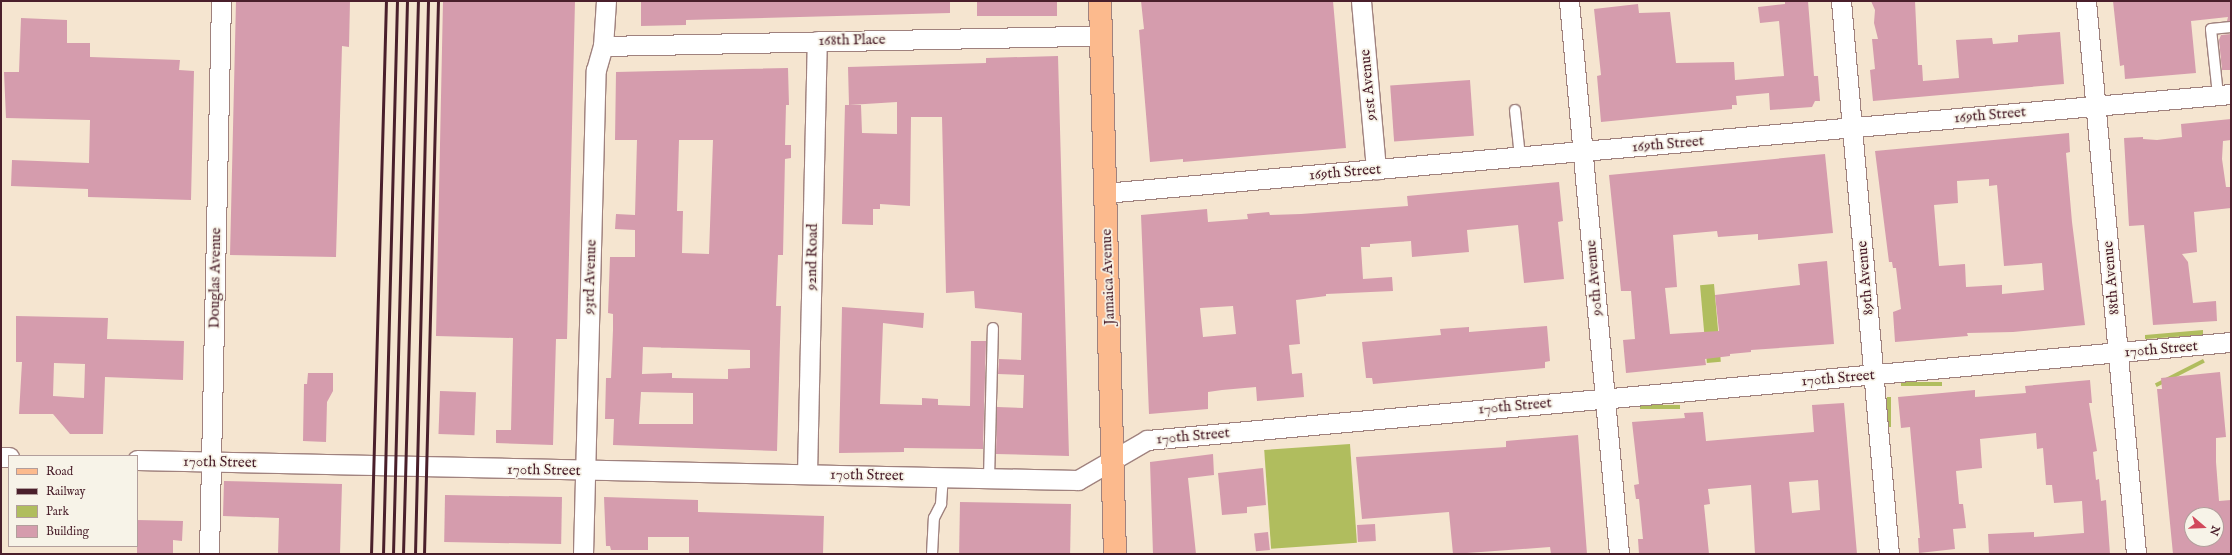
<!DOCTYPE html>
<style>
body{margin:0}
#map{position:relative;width:2232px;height:555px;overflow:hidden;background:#f5e5d0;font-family:"IM FELL English",serif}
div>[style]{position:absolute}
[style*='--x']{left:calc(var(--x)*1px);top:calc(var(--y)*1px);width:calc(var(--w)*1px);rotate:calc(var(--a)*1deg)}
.green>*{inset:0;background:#b0bd5e;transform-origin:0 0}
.building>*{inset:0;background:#d59cad;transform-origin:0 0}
.roads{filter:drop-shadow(1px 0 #a0827e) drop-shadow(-1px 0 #a0827e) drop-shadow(0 1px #a0827e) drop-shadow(0 -1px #a0827e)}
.lane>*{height:10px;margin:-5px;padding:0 5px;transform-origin:5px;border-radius:5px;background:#fff}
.street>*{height:19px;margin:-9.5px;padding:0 9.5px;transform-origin:9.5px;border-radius:9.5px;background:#fff}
.primary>*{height:22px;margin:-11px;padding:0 11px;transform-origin:11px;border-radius:11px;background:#fcba8d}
.rail>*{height:3px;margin:-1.5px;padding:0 1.5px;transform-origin:1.5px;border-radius:1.5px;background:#4a1f2b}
span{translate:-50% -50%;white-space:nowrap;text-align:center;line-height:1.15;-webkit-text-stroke:3.5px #f7f3e8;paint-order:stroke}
.street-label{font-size:15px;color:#4a1f2b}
.frame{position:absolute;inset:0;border:2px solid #4a1f2b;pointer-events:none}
.legend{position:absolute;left:8px;top:455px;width:130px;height:92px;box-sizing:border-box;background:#f7f3e8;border:1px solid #b29e9c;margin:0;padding:5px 7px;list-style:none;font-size:12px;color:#4a1f2b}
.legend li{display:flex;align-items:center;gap:8px;height:20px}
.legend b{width:20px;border:1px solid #b29e9c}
.north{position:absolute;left:2184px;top:507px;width:40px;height:40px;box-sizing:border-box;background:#f7f3e8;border:1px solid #b29e9c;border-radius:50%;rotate:109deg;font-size:11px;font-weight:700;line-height:16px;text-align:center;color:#4a1f2b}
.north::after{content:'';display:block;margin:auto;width:14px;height:18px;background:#d1495b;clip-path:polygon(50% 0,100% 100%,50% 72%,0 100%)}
</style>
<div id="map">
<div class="green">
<div style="left:1714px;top:284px;width:78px;height:14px;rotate:85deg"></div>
<div style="clip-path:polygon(2203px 330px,2203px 335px,2145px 339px,2145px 335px)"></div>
<div style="left:2203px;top:359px;width:4px;height:54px;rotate:63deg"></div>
<div style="left:1942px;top:382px;width:4px;height:41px;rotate:90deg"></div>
<div style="left:1887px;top:397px;width:4px;height:30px"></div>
<div style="left:1680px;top:405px;width:4px;height:40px;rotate:90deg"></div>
<div style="left:1350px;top:444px;width:99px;height:86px;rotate:86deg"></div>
</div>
<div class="building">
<div style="clip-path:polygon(236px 1px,350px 1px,349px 47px,342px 46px,336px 257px,230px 255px)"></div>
<div style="clip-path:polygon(443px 1px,575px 1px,567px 339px,556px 339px,553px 445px,496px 443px,496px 430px,511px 430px,513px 338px,436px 336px)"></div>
<div style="clip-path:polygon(641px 1px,950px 1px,950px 13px,686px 20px,686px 25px,641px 26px)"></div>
<div style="left:977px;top:1px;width:80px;height:15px"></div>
<div style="clip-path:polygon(1141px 1px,1333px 1px,1346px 148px,1183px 162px,1183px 159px,1150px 162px,1139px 30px,1144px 29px)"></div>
<div style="clip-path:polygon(1785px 1px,1808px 1px,1814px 76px,1818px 76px,1820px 101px,1815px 101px,1812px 107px,1770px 110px,1769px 93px,1736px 96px,1737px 105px,1732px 105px,1732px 109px,1601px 122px,1597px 76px,1601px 75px,1594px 9px,1638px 4px,1639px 13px,1670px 12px,1676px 63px,1734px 62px,1735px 80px,1784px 76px,1779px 21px,1760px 23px,1758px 7px,1785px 4px)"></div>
<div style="clip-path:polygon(1871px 1px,1915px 1px,1918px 65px,1922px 65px,1923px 81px,1959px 78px,1956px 40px,1992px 38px,1993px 44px,2018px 42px,2018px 35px,2060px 32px,2064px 84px,1873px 101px,1870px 70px,1875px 69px,1872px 39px,1878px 39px,1874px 23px,1875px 10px)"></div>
<div style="clip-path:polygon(2113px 1px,2231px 1px,2231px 21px,2227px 21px,2228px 17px,2191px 21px,2196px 73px,2125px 79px,2124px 65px,2120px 66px)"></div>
<div style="clip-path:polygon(21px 18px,67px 20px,67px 43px,90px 43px,90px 57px,180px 60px,179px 70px,194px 71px,191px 200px,88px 197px,88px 189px,11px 186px,12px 160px,89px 163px,90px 120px,6px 118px,4px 72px,19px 72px)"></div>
<div style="clip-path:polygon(2231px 34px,2231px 70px,2222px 70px,2219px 40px,2221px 35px)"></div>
<div style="clip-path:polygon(1058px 56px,1069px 456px,996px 454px,997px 407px,1023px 408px,1024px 375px,998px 374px,999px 359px,1021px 360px,1022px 313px,975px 308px,974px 291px,946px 293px,942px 117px,911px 117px,910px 206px,880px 204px,880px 209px,873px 209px,873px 225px,842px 224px,845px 105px,861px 105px,862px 133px,897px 134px,897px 102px,849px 105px,848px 67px,986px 63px,986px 58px)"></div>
<div style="clip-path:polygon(evenodd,788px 68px,789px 105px,786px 105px,785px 145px,791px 145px,791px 158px,785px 159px,783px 255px,778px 255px,776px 306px,781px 306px,777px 451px,613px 445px,614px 419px,605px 419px,606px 378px,611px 378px,613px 330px,613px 314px,608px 313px,610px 257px,635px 257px,635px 230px,615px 229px,616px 214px,635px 215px,637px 140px,615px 140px,616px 72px,788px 68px,679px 140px,713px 140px,709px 254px,682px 253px,683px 211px,677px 211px,679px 140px,788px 68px,643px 347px,750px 350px,750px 368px,728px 369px,728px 379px,672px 378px,672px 373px,642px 374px,643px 347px,788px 68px,641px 392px,693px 393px,693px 424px,639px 424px,641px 392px)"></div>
<div style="left:1470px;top:80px;width:56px;height:80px;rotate:86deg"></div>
<div style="clip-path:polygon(2231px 119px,2231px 140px,2223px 141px,2222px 159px,2226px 187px,2231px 187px,2231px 208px,2194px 212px,2197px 252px,2182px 254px,2188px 262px,2193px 303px,2216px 301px,2217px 321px,2153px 325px,2144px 225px,2129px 226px,2124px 138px,2143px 137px,2143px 139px,2157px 140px,2182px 137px,2181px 124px)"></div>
<div style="clip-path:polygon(evenodd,2069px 133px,2070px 152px,2066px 153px,2072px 222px,2085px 325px,2013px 332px,1967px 333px,1968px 336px,1895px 342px,1893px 312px,1901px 309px,1896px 268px,1893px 268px,1892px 262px,1889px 262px,1875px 151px,2069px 133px,1989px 179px,1989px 186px,1997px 185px,2004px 266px,2042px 263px,2044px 290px,2002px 294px,2002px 285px,1966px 287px,1965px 264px,1939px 266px,1934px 205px,1958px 203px,1957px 181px,1989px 179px)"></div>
<div style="clip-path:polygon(1825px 154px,1833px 233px,1758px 240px,1758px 234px,1718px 237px,1717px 231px,1673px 235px,1677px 287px,1665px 288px,1670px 334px,1719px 331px,1715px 295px,1800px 285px,1798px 264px,1827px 261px,1834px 344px,1751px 350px,1751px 352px,1730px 354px,1730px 356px,1705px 359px,1706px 365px,1626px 373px,1623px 340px,1635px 339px,1631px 291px,1621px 291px,1609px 175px)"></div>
<div style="clip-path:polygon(evenodd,1559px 182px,1563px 221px,1558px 222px,1564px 279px,1524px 283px,1518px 225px,1467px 230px,1469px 252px,1412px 257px,1411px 241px,1370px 244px,1370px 247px,1361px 247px,1363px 279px,1392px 277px,1393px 291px,1326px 294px,1326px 296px,1296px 300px,1300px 344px,1289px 345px,1292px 374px,1302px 373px,1304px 397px,1257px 401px,1256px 387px,1222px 390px,1208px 392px,1208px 409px,1149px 414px,1141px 215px,1207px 209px,1208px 222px,1248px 219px,1247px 214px,1269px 212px,1270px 215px,1301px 214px,1408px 206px,1407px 196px,1559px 182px,1233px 306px,1236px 334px,1203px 337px,1200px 308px,1233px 306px)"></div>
<div style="clip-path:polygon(842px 307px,924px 313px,923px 328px,883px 323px,880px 404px,922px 405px,922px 398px,938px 399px,938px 405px,970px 406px,971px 341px,986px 341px,983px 449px,904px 448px,904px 452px,839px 453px)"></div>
<div style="clip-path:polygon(evenodd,16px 316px,108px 318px,107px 339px,184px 341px,183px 380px,105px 377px,103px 434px,70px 434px,53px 414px,19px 414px,22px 362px,16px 362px,16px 316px,54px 363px,85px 364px,84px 398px,53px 396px,54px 363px)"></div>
<div style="clip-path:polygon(1547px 326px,1550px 361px,1545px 362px,1545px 368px,1373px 384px,1372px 378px,1366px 378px,1362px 342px,1441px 335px,1440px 329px,1469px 327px,1469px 332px)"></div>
<div style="clip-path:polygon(evenodd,2220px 372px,2226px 437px,2216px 438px,2216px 462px,2219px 501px,2231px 500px,2231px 554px,2173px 554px,2157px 389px,2162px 389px,2161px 378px,2220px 372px,2192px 515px,2216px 515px,2216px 539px,2192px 539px,2192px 515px)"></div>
<div style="clip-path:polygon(308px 373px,333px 373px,333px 391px,327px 402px,326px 442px,303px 441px,304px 384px,307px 384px)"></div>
<div style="clip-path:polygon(2090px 380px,2092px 403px,2089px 403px,2097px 451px,2093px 452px,2096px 480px,2099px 479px,2101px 501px,2106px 500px,2110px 554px,1989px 554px,1988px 534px,2034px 532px,2034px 537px,2084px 533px,2082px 501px,2054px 503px,2052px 485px,2046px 485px,2043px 448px,2037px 449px,2036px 433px,1980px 439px,1982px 468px,1956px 471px,1959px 504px,1963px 504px,1966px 528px,1953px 529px,1955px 549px,1919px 553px,1918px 538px,1920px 538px,1910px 427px,1901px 428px,1898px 397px,1975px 390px,1975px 397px,2026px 393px,2025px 386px)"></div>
<div style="left:440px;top:391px;width:36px;height:43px;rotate:2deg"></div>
<div style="clip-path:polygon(evenodd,1844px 403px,1857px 554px,1755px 554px,1751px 485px,1708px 489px,1710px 504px,1704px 505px,1709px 554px,1639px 554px,1638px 539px,1643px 539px,1639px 499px,1636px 499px,1634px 485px,1639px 484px,1632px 422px,1685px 418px,1684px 413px,1703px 412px,1706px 441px,1814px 432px,1812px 405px,1844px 403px,1818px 480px,1820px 510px,1792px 513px,1789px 482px,1818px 480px)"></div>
<div style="clip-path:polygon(1578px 435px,1587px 554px,1551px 554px,1550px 547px,1453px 554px,1449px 512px,1362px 519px,1356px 457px,1506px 447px,1506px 441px)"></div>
<div style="clip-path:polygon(1213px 454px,1214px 475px,1188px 478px,1196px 554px,1153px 554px,1150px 462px)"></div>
<div style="clip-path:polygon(1263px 468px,1266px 505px,1247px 507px,1247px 513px,1222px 515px,1218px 473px)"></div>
<div style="clip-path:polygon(224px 481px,342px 484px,340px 554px,278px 554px,279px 518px,223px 516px)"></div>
<div style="left:445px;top:495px;width:117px;height:47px;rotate:1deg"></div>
<div style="clip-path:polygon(604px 497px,698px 500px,698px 512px,824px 516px,823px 554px,689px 553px,689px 537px,648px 537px,648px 550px,611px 550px,610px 546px,606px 546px)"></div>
<div style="left:960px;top:502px;width:111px;height:52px;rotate:1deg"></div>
<div style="clip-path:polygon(137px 520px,183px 521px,182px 541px,173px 540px,173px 554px,137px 554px)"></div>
<div style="left:1375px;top:524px;width:17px;height:18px;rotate:87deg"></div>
<div style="left:1268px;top:532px;width:18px;height:14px;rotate:84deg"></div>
</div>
<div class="roads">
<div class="lane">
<div style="--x:2218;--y:95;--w:66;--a:-96.1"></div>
<div style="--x:2211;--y:29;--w:20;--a:-6"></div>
<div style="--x:1515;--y:110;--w:47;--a:83.9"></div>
<div style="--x:989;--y:478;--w:150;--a:-88.5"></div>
<div style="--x:932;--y:554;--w:36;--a:-87"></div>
<div style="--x:934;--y:518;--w:16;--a:-63"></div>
<div style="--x:941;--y:504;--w:27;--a:-86"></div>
</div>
<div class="street">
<div style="--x:1361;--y:1;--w:169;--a:84.9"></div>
<div style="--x:1569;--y:1;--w:555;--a:84.83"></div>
<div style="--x:1841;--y:1;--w:555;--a:85.04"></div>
<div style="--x:2086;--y:1;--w:555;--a:84.83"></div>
<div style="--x:603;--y:46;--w:497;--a:-1.2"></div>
<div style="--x:1104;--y:193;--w:1131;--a:-5.02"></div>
<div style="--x:1;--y:457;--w:8;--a:0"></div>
<div style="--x:137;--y:460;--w:941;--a:1.22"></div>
<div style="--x:1078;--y:480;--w:80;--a:-30.1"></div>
<div style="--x:1147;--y:440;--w:1088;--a:-5.17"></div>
<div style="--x:807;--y:474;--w:433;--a:-88.7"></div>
<div style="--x:209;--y:554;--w:553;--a:-88.76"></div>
<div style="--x:583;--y:554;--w:484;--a:-88.5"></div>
<div style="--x:596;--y:70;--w:25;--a:-74"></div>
<div style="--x:603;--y:46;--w:45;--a:-86.2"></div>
</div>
<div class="primary">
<div style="--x:1100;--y:1;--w:553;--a:88.45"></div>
</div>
</div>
<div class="rail">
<div style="--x:371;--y:554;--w:553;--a:-88.45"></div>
<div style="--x:383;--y:554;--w:553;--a:-88.55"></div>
<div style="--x:393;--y:554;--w:553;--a:-88.55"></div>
<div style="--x:403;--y:554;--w:553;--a:-88.45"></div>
<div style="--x:415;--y:554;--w:553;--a:-88.65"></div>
<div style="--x:424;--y:554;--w:553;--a:-88.55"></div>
</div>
<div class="street-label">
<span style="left:852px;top:40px;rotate:-1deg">168th Place</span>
<span style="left:1368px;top:85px;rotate:-95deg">91st Avenue</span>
<span style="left:1990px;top:115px;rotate:-5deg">169th Street</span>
<span style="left:1668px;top:144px;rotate:-5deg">169th Street</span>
<span style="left:1345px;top:172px;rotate:-5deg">169th Street</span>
<span style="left:812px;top:257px;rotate:-89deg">92nd Road</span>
<span style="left:590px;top:277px;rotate:-88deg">93rd Avenue</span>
<span style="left:1108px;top:277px;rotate:-92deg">Jamaica Avenue</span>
<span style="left:215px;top:278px;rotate:-89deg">Douglas Avenue</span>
<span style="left:1594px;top:278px;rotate:-95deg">90th Avenue</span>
<span style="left:1865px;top:278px;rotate:-95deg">89th Avenue</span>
<span style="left:2111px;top:278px;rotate:-95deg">88th Avenue</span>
<span style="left:2161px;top:349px;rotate:-5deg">170th Street</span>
<span style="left:1838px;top:378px;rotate:-5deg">170th Street</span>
<span style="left:1515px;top:406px;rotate:-5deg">170th Street</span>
<span style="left:1193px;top:436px;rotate:-5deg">170th Street</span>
<span style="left:220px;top:462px;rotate:1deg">170th Street</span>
<span style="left:544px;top:470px;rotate:1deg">170th Street</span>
<span style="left:867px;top:475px;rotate:1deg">170th Street</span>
</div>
<div class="frame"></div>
<ul class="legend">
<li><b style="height:5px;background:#fcba8d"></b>Road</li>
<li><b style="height:5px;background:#4a1f2b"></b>Railway</li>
<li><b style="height:11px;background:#b0bd5e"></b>Park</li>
<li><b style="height:11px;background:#d59cad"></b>Building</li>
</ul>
<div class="north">N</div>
</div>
